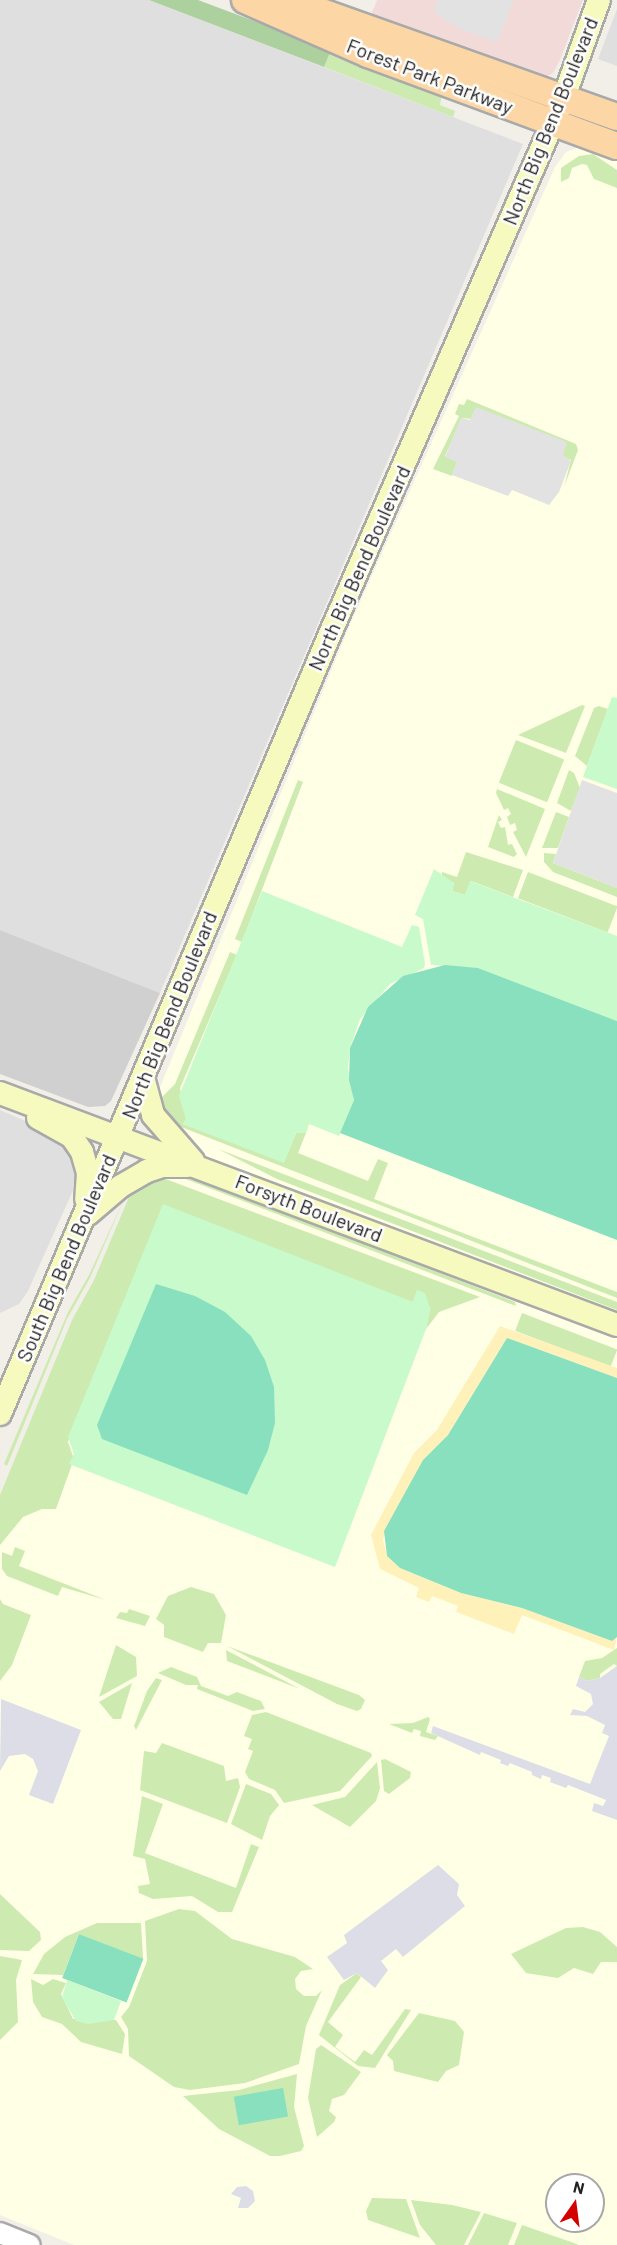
<!DOCTYPE html>
<style>
body{margin:0}
#map{position:relative;width:617px;height:2245px;overflow:hidden;background:#f2efe9;font-family:Barlow,sans-serif}
div>[style]{position:absolute}
[style*='--x']{left:calc(var(--x)*1px);top:calc(var(--y)*1px);width:calc(var(--w)*1px);rotate:calc(var(--a)*1deg)}
.residential>*{inset:0;background:#e0dfdf}
.commercial>*{inset:0;background:#f2dad9}
.education>*{inset:0;background:#ffffe5}
.religious>*{inset:0;background:#d0d0d0}
.grass>*{inset:0;background:#cdebb0;transform-origin:0 0}
.forest>*{inset:0;background:#add19e}
.sand>*{inset:0;background:#fff1ba}
.park>*{inset:0;background:#c8facc}
.pitch>*{inset:0;background:#88e0be;transform-origin:0 0}
.parking>*{inset:0;background:#e2e2e2}
.plaza>*{inset:0;background:#dddde8}
.roads{filter:drop-shadow(2px 0 #a9a9a9) drop-shadow(-2px 0 #a9a9a9) drop-shadow(0 2px #a9a9a9) drop-shadow(0 -2px #a9a9a9)}
.tertiary>*{height:20px;margin:-10px;padding:0 10px;transform-origin:10px;border-radius:10px;background:#fff}
.secondary>*{height:22px;margin:-11px;padding:0 11px;transform-origin:11px;border-radius:11px;background:#f7fabf}
.primary>*{height:26px;margin:-13px;padding:0 13px;transform-origin:13px;border-radius:13px;background:#fcd6a4}
span{translate:-50% -50%;white-space:nowrap;text-align:center;line-height:1.15;-webkit-text-stroke:5px #fff;paint-order:stroke}
.street-label{font-size:20px;color:#222}
.north{position:absolute;left:545px;top:2173px;width:60px;height:60px;box-sizing:border-box;background:#fff;border:2px solid #a7a7a7;border-radius:50%;rotate:14deg;font-size:16px;font-weight:700;line-height:24px;text-align:center;color:#222}
.north::after{content:'';display:block;margin:auto;width:21px;height:27px;background:#d40000;clip-path:polygon(50% 0,100% 100%,50% 72%,0 100%)}
</style>
<div id="map">
<div class="residential">
<div style="clip-path:polygon(0 0,149px 0,523px 144px,160px 993px,0 930px)"></div>
<div style="clip-path:polygon(617px 9px,617px 66px,598px 59px)"></div>
<div style="clip-path:polygon(0 1110px,71px 1141px,79px 1177px,28px 1291px,19px 1304px,0 1313px)"></div>
</div>
<div class="commercial">
<div style="clip-path:polygon(377px 0,583px 0,559px 62px,553px 73px,543px 78px,371px 15px)"></div>
</div>
<div class="education">
<div style="clip-path:polygon(evenodd,580px 147px,617px 156px,617px 2245px,74px 2245px,0 2215px,0 1497px,129px 1202px,144px 1162px,156px 1097px,352px 620px,555px 167px,566px 152px,580px 147px,557px 2185px,593px 2185px,593px 2221px,557px 2221px,557px 2185px)"></div>
</div>
<div class="religious">
<div style="clip-path:polygon(0 930px,160px 993px,111px 1101px,105px 1106px,88px 1107px,0 1074px)"></div>
</div>
<div class="grass">
<div style="clip-path:polygon(331px 50px,442px 95px,440px 105px,455px 111px,453px 117px,324px 67px)"></div>
<div style="clip-path:polygon(593px 154px,617px 170px,617px 188px,594px 179px,587px 165px,582px 164px,572px 168px,569px 178px,561px 182px,561px 168px,579px 156px)"></div>
<div style="clip-path:polygon(467px 399px,576px 444px,578px 450px,564px 487px,571px 460px,471px 419px,462px 418px,445px 456px,457px 462px,452px 476px,433px 469px,459px 416px,455px 414px,459px 404px,464px 405px)"></div>
<div style="clip-path:polygon(582px 705px,585px 706px,566px 753px,518px 735px)"></div>
<div style="clip-path:polygon(599px 706px,608px 709px,587px 766px,575px 756px,594px 708px)"></div>
<div style="left:516px;top:740px;width:52px;height:46px;rotate:22deg"></div>
<div style="clip-path:polygon(569px 770px,574px 773px,580px 788px,571px 811px,557px 803px)"></div>
<div style="clip-path:polygon(298px 780px,303px 782px,242px 942px,235px 939px)"></div>
<div style="clip-path:polygon(497px 789px,545px 809px,526px 857px,513px 832px,517px 830px,515px 823px,510px 825px,507px 817px,511px 814px,508px 808px,504px 810px,496px 793px)"></div>
<div style="clip-path:polygon(556px 812px,569px 817px,558px 848px,542px 848px)"></div>
<div style="clip-path:polygon(499px 815px,502px 820px,498px 822px,501px 828px,505px 827px,508px 845px,512px 844px,517px 854px,514px 857px,488px 847px)"></div>
<div style="clip-path:polygon(466px 852px,523px 870px,513px 897px,471px 881px,465px 895px,452px 891px,454px 883px,442px 878px,442px 872px,457px 877px)"></div>
<div style="clip-path:polygon(544px 853px,556px 854px,553px 863px,617px 888px,617px 897px,553px 872px,544px 862px)"></div>
<div style="left:528px;top:872px;width:96px;height:28px;rotate:21deg"></div>
<div style="clip-path:polygon(230px 952px,237px 955px,180px 1088px,186px 1119px,183px 1124px,284px 1162px,296px 1133px,306px 1133px,298px 1153px,368px 1181px,378px 1159px,388px 1163px,374px 1199px,617px 1292px,617px 1298px,171px 1123px,161px 1106px,162px 1097px,175px 1084px)"></div>
<div style="clip-path:polygon(218px 1149px,617px 1302px,617px 1310px,277px 1179px)"></div>
<div style="clip-path:polygon(170px 1173px,192px 1177px,515px 1302px,516px 1306px)"></div>
<div style="clip-path:polygon(163px 1178px,480px 1297px,439px 1312px,426px 1329px,430px 1308px,417px 1291px,413px 1302px,73px 1427px,68px 1442px,74px 1459px,56px 1509px,42px 1509px,23px 1517px,0 1545px,0 1495px,72px 1320px,94px 1280px,129px 1197px,137px 1189px)"></div>
<div style="clip-path:polygon(125px 1197px,90px 1278px,67px 1319px,7px 1466px,4px 1464px,68px 1312px,89px 1275px)"></div>
<div style="left:522px;top:1313px;width:102px;height:19px;rotate:21deg"></div>
<div style="clip-path:polygon(15px 1547px,25px 1551px,19px 1566px,106px 1600px,62px 1587px,58px 1596px,7px 1576px,2px 1569px,2px 1552px,12px 1556px)"></div>
<div style="clip-path:polygon(191px 1587px,214px 1594px,226px 1615px,221px 1643px,208px 1643px,203px 1652px,164px 1637px,164px 1625px,156px 1619px,168px 1596px)"></div>
<div style="clip-path:polygon(0 1599px,3px 1604px,31px 1615px,12px 1665px,0 1681px)"></div>
<div style="clip-path:polygon(129px 1609px,150px 1616px,145px 1626px,116px 1618px,120px 1612px,127px 1613px)"></div>
<div style="clip-path:polygon(116px 1645px,136px 1657px,137px 1676px,99px 1697px)"></div>
<div style="clip-path:polygon(227px 1646px,359px 1695px,365px 1700px,361px 1709px,357px 1711px,337px 1704px)"></div>
<div style="clip-path:polygon(617px 1648px,617px 1666px,614px 1664px,600px 1674px,600px 1678px,587px 1681px,579px 1677px,585px 1661px,602px 1658px)"></div>
<div style="clip-path:polygon(226px 1650px,300px 1689px,227px 1661px)"></div>
<div style="clip-path:polygon(171px 1667px,197px 1677px,201px 1686px,228px 1696px,237px 1692px,261px 1701px,265px 1709px,253px 1711px,197px 1689px,198px 1685px,186px 1685px,158px 1673px)"></div>
<div style="clip-path:polygon(156px 1678px,162px 1680px,136px 1730px,134px 1726px,147px 1691px)"></div>
<div style="clip-path:polygon(132px 1683px,121px 1719px,113px 1719px,99px 1702px)"></div>
<div style="clip-path:polygon(266px 1712px,371px 1753px,372px 1756px,340px 1791px,284px 1803px,275px 1790px,249px 1779px,245px 1772px,253px 1751px,248px 1749px,252px 1739px,244px 1736px,252px 1715px)"></div>
<div style="clip-path:polygon(428px 1717px,430px 1719px,426px 1732px,438px 1736px,435px 1740px,420px 1736px,421px 1731px,414px 1729px,412px 1733px,389px 1724px,413px 1723px)"></div>
<div style="clip-path:polygon(162px 1743px,224px 1766px,226px 1781px,238px 1778px,240px 1787px,227px 1823px,140px 1790px,144px 1751px,156px 1753px)"></div>
<div style="clip-path:polygon(385px 1759px,411px 1772px,410px 1778px,389px 1794px,384px 1791px,381px 1760px)"></div>
<div style="clip-path:polygon(377px 1762px,380px 1788px,376px 1801px,350px 1827px,312px 1805px,345px 1797px)"></div>
<div style="clip-path:polygon(246px 1784px,271px 1794px,279px 1805px,270px 1816px,262px 1840px,231px 1824px)"></div>
<div style="clip-path:polygon(142px 1796px,163px 1804px,145px 1853px,236px 1888px,251px 1844px,259px 1847px,232px 1912px,218px 1912px,192px 1896px,153px 1899px,139px 1893px,138px 1886px,150px 1884px,145px 1859px,133px 1856px)"></div>
<div style="clip-path:polygon(0 1894px,40px 1932px,41px 1940px,29px 1951px,0 1950px)"></div>
<div style="clip-path:polygon(179px 1909px,195px 1911px,232px 1939px,295px 1957px,313px 1969px,301px 1971px,295px 1979px,296px 1989px,304px 1996px,316px 1996px,322px 1990px,306px 2026px,299px 2064px,245px 2083px,190px 2090px,174px 2087px,129px 2056px,128px 2029px,121px 2017px,129px 2007px,147px 1961px,145px 1921px)"></div>
<div style="clip-path:polygon(97px 1923px,141px 1923px,143px 1959px,79px 1934px,63px 1975px,33px 1974px,44px 1954px,65px 1937px)"></div>
<div style="clip-path:polygon(583px 1927px,600px 1932px,617px 1947px,617px 1962px,601px 1962px,593px 1974px,574px 1968px,558px 1978px,526px 1973px,511px 1954px,566px 1928px)"></div>
<div style="clip-path:polygon(0 1956px,22px 1960px,16px 1980px,18px 2022px,0 2040px)"></div>
<div style="clip-path:polygon(357px 1973px,361px 1977px,328px 2022px,343px 2035px,335px 2047px,355px 2062px,364px 2050px,372px 2055px,405px 2009px,411px 2010px,375px 2068px,358px 2066px,319px 2035px,340px 1985px)"></div>
<div style="clip-path:polygon(31px 1979px,43px 1985px,53px 1979px,66px 1983px,61px 1994px,73px 2019px,116px 2020px,125px 2034px,122px 2054px,81px 2042px,62px 2024px,42px 2017px,33px 2002px)"></div>
<div style="clip-path:polygon(419px 2013px,455px 2021px,464px 2032px,459px 2065px,446px 2071px,438px 2082px,394px 2071px,393px 2061px,387px 2055px)"></div>
<div style="clip-path:polygon(321px 2045px,361px 2072px,344px 2095px,332px 2099px,329px 2111px,336px 2117px,334px 2122px,317px 2137px,308px 2098px,316px 2049px)"></div>
<div style="clip-path:polygon(297px 2074px,294px 2107px,304px 2146px,301px 2151px,280px 2156px,270px 2156px,219px 2129px,183px 2096px,239px 2090px)"></div>
<div style="clip-path:polygon(372px 2198px,406px 2199px,420px 2238px,368px 2220px,366px 2211px)"></div>
<div style="clip-path:polygon(411px 2200px,452px 2205px,481px 2212px,464px 2245px,436px 2245px,420px 2225px)"></div>
<div style="clip-path:polygon(484px 2213px,517px 2223px,508px 2245px,468px 2245px)"></div>
<div style="clip-path:polygon(522px 2225px,577px 2244px,578px 2245px,514px 2245px)"></div>
</div>
<div class="forest">
<div style="clip-path:polygon(149px 0,198px 0,331px 50px,324px 67px)"></div>
</div>
<div class="sand">
<div style="clip-path:polygon(500px 1326px,617px 1368px,617px 1378px,507px 1338px,448px 1435px,423px 1460px,383px 1539px,387px 1556px,400px 1568px,461px 1593px,522px 1608px,612px 1641px,617px 1637px,614px 1650px,522px 1615px,514px 1634px,456px 1612px,458px 1606px,432px 1596px,429px 1602px,416px 1597px,419px 1588px,380px 1569px,371px 1535px,414px 1453px,437px 1430px)"></div>
</div>
<div class="park">
<div style="clip-path:polygon(612px 697px,617px 698px,617px 789px,583px 777px)"></div>
<div style="clip-path:polygon(434px 869px,454px 883px,452px 891px,465px 895px,470px 881px,617px 936px,617px 1021px,478px 968px,431px 965px,423px 919px,415px 915px)"></div>
<div style="clip-path:polygon(262px 891px,402px 947px,412px 925px,419px 927px,425px 964px,424px 968px,390px 984px,360px 1019px,350px 1048px,348px 1068px,354px 1100px,339px 1136px,309px 1124px,306px 1133px,296px 1133px,284px 1163px,183px 1124px,186px 1119px,179px 1096px)"></div>
<div style="clip-path:polygon(163px 1204px,413px 1302px,417px 1290px,425px 1293px,430px 1308px,426px 1329px,335px 1567px,69px 1464px,74px 1454px,68px 1437px)"></div>
<div style="clip-path:polygon(67px 1980px,121px 2001px,114px 2020px,88px 2024px,76px 2021px,62px 1998px)"></div>
</div>
<div class="pitch">
<div style="clip-path:polygon(445px 965px,478px 968px,617px 1021px,617px 1240px,340px 1133px,354px 1100px,349px 1080px,350px 1048px,368px 1007px,403px 976px)"></div>
<div style="clip-path:polygon(156px 1284px,195px 1296px,225px 1312px,251px 1336px,265px 1360px,274px 1387px,275px 1423px,268px 1450px,247px 1495px,102px 1439px,97px 1425px)"></div>
<div style="clip-path:polygon(507px 1338px,617px 1378px,617px 1637px,612px 1641px,522px 1608px,461px 1593px,400px 1568px,387px 1556px,384px 1531px,423px 1460px,448px 1435px)"></div>
<div style="left:79px;top:1934px;width:69px;height:47px;rotate:21deg"></div>
<div style="left:283px;top:2088px;width:29px;height:50px;rotate:80deg"></div>
</div>
<div class="parking">
<div style="clip-path:polygon(438px 0,514px 0,497px 42px,458px 28px,434px 12px)"></div>
<div style="clip-path:polygon(476px 407px,567px 442px,563px 455px,571px 461px,559px 492px,549px 505px,512px 490px,508px 496px,452px 475px,457px 462px,445px 457px,461px 418px,470px 420px)"></div>
<div style="clip-path:polygon(582px 780px,617px 793px,617px 888px,553px 863px)"></div>
</div>
<div class="plaza">
<div style="clip-path:polygon(617px 1666px,617px 1820px,592px 1811px,594px 1803px,603px 1806px,606px 1800px,568px 1785px,566px 1788px,550px 1782px,551px 1778px,542px 1775px,541px 1779px,532px 1775px,532px 1772px,510px 1763px,508px 1766px,500px 1763px,501px 1760px,481px 1752px,480px 1755px,431px 1733px,433px 1726px,590px 1784px,609px 1736px,602px 1733px,605px 1725px,587px 1716px,570px 1715px,573px 1709px,585px 1712px,593px 1704px,591px 1694px,576px 1686px,579px 1677px,587px 1681px,600px 1678px)"></div>
<div style="clip-path:polygon(1px 1699px,81px 1730px,53px 1804px,29px 1795px,38px 1771px,33px 1759px,25px 1754px,9px 1756px,0 1771px)"></div>
<div style="clip-path:polygon(438px 1865px,459px 1884px,457px 1895px,465px 1906px,403px 1957px,396px 1949px,381px 1961px,388px 1970px,375px 1988px,357px 1973px,344px 1980px,327px 1957px,347px 1943px,344px 1935px)"></div>
<div style="clip-path:polygon(246px 2186px,253px 2191px,255px 2201px,248px 2208px,238px 2208px,241px 2198px,231px 2194px,237px 2187px)"></div>
</div>
<div class="roads">
<div class="tertiary">
<div style="--x:0;--y:2233;--w:32;--a:22"></div>
</div>
<div class="secondary">
<div style="--x:143;--y:1077;--w:39;--a:75"></div>
<div style="--x:153;--y:1115;--w:61;--a:49"></div>
<div style="--x:0;--y:1093;--w:659;--a:20.61"></div>
<div style="--x:38;--y:1118;--w:39;--a:29"></div>
<div style="--x:72;--y:1137;--w:18;--a:56"></div>
<div style="--x:82;--y:1152;--w:22;--a:74"></div>
<div style="--x:88;--y:1173;--w:26;--a:94"></div>
<div style="--x:88;--y:1214;--w:43;--a:-40.3"></div>
<div style="--x:121;--y:1186;--w:30;--a:-30"></div>
<div style="--x:147;--y:1171;--w:16;--a:-18"></div>
<div style="--x:162;--y:1166;--w:25;--a:0"></div>
<div style="--x:0;--y:1414;--w:855;--a:-67.07"></div>
<div style="--x:333;--y:627;--w:578;--a:-66.45"></div>
<div style="--x:564;--y:97;--w:103;--a:-70.2"></div>
</div>
<div class="primary">
<div style="--x:245;--y:0;--w:134;--a:23.7"></div>
<div style="--x:368;--y:54;--w:265;--a:20.3"></div>
<div style="--x:288;--y:0;--w:349;--a:19.6"></div>
</div>
</div>
<div class="street-label">
<span style="left:430px;top:76px;rotate:21deg">Forest Park Parkway</span>
<span style="left:550px;top:121px;rotate:-68deg">North Big Bend Boulevard</span>
<span style="left:359px;top:568px;rotate:-66deg">North Big Bend Boulevard</span>
<span style="left:169px;top:1015px;rotate:-68deg">North Big Bend Boulevard</span>
<span style="left:309px;top:1208px;rotate:21deg">Forsyth Boulevard</span>
<span style="left:66px;top:1258px;rotate:-67deg">South Big Bend Boulevard</span>
</div>
<div class="north">N</div>
</div>
